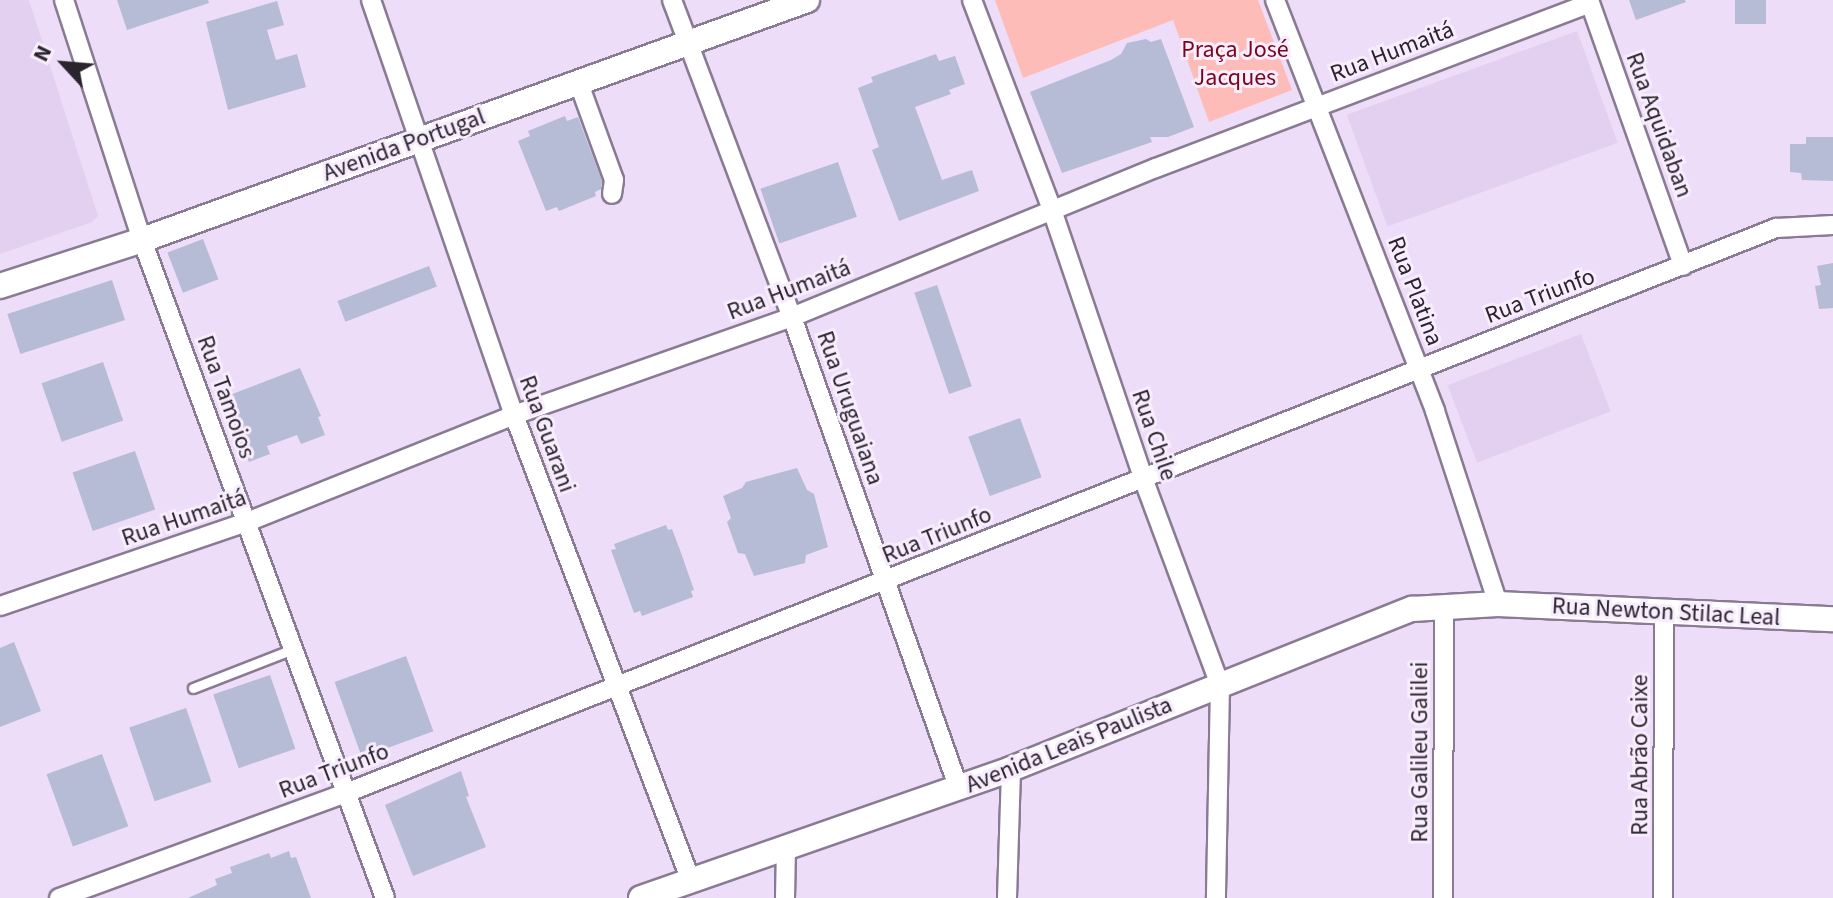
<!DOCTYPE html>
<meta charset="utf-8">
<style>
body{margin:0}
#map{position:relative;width:1833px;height:898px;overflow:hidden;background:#edddf8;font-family:"Source Sans 3",sans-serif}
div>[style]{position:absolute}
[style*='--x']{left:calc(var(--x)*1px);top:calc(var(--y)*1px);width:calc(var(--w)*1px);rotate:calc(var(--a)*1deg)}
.built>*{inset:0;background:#e3d0f1;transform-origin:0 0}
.green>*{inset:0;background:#febcb9}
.building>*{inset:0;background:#b6bbd6;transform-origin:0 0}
.roads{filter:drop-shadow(2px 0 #897b93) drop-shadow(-2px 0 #897b93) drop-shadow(0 2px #897b93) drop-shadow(0 -2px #897b93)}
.lane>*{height:9px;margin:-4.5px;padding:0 4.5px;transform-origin:4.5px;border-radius:4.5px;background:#fff}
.street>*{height:18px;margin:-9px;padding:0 9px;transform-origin:9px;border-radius:9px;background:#fff}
.secondary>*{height:24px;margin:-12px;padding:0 12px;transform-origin:12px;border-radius:12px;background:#fff}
span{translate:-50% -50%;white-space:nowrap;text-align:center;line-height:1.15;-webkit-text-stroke:6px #f7edfd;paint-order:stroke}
.park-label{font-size:24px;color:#7a051a}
.street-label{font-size:24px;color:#2a242e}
.north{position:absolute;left:24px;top:24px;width:80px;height:80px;-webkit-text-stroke:6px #f7edfd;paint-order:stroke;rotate:296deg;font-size:22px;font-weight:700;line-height:32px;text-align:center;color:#2a242e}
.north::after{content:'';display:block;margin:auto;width:28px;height:36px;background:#2a242e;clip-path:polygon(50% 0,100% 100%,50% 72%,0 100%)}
</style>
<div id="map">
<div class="built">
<div style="clip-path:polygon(0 0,29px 0,98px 216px,92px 222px,0 254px)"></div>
<div style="left:1577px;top:31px;width:119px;height:245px;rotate:70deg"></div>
<div style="left:1581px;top:334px;width:83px;height:143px;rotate:69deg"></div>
</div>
<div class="green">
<div style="clip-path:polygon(995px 0,1258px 0,1292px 90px,1209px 122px,1173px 20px,1023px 78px)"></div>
</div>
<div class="building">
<div style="clip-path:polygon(117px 0,208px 0,209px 3px,127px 30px)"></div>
<div style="clip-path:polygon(1629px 0,1685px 0,1686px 2px,1636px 20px)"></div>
<div style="left:1735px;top:0;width:31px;height:24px"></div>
<div style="clip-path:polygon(277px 1px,284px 25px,267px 30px,276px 60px,297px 54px,306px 87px,228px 110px,206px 22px)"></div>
<div style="clip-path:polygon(1146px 39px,1151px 42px,1161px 39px,1194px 127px,1168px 137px,1150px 137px,1152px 142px,1062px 173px,1030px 92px,1111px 60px,1121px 54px,1127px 43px)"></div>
<div style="clip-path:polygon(936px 54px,939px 61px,955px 56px,965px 84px,949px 90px,951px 94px,915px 107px,942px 180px,972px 170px,979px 191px,899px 221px,872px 150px,879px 147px,858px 88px,873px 82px,871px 77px)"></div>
<div style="clip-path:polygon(565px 116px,567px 121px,578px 117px,602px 181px,601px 189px,595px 192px,596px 196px,559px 211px,557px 207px,546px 211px,518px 141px,530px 136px,528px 131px)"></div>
<div style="clip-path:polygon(1806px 137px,1833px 137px,1833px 181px,1802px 180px,1801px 173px,1790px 172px,1790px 144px,1806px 144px)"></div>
<div style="left:838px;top:162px;width:58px;height:82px;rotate:71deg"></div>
<div style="left:203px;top:239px;width:43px;height:38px;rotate:69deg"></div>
<div style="clip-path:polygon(1833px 263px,1833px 308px,1819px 309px,1815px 286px,1821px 285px,1817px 266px)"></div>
<div style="left:429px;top:266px;width:22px;height:98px;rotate:69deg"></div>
<div style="left:112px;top:280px;width:42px;height:110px;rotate:72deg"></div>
<div style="left:937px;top:285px;width:107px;height:24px;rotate:71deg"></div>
<div style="left:103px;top:362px;width:62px;height:65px;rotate:71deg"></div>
<div style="clip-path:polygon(300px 368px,321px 416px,318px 417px,325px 435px,301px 444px,297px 435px,267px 446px,270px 454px,249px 462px,242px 446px,238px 448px,222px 398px)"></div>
<div style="left:1020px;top:418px;width:63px;height:55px;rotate:70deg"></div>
<div style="left:135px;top:451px;width:62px;height:66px;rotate:71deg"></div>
<div style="clip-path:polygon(797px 468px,807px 490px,814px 494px,828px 547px,806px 555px,805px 563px,754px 576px,745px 554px,738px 553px,727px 522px,731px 518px,723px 496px,742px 488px,746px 482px)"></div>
<div style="clip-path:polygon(666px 525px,668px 530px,672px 529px,680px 550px,694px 590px,691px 591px,693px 597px,642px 616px,640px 611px,634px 613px,611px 550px,616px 549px,614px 544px)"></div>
<div style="clip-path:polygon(14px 642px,41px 711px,0 727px,0 648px)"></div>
<div style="left:406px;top:656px;width:80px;height:76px;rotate:70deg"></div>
<div style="left:270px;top:675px;width:78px;height:60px;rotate:71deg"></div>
<div style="left:186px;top:708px;width:78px;height:60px;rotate:71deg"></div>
<div style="left:102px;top:754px;width:77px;height:59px;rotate:70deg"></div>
<div style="clip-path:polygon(461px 771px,469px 796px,466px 797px,486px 847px,413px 876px,385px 805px)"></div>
<div style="clip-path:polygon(289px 851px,291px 858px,296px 857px,311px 898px,188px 898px,217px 885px,215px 879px,232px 873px,230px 867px,269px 853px,271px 858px)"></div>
</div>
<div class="roads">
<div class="lane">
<div style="--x:193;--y:688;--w:107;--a:-21.3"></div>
</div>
<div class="street">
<div style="--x:64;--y:0;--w:252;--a:72"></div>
<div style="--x:142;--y:240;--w:701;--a:69.73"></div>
<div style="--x:371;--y:0;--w:439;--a:71"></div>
<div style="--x:514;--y:415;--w:498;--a:69.2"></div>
<div style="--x:672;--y:0;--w:339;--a:69.3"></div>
<div style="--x:792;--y:317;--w:501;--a:70.52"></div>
<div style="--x:972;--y:0;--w:225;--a:69.1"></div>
<div style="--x:1052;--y:210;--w:283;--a:71.2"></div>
<div style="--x:1143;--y:478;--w:221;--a:69.6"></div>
<div style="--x:1220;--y:685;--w:213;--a:91.1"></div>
<div style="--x:1275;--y:0;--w:441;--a:68.7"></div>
<div style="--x:1435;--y:411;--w:203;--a:71.9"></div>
<div style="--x:1589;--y:0;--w:282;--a:70.5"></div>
<div style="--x:578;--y:81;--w:105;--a:70"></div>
<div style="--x:614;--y:180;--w:14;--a:98"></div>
<div style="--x:0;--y:606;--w:261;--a:-18.8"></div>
<div style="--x:247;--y:522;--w:288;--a:-21.8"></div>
<div style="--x:514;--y:415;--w:295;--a:-19.4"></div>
<div style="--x:792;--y:317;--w:393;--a:-22.3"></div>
<div style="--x:1156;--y:168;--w:464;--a:-20.8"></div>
<div style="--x:59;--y:898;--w:306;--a:-20.1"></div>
<div style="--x:346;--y:793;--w:1538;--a:-21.56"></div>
<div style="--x:1776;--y:228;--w:57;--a:-3"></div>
<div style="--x:785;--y:898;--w:51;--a:-88.9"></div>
<div style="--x:1007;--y:898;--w:129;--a:-88.2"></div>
<div style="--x:1443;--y:898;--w:293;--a:-89.8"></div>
<div style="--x:1663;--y:898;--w:286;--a:-89.8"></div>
</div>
<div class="secondary">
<div style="--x:0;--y:286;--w:149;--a:-17.9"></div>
<div style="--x:142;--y:240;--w:707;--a:-19.84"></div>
<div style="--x:641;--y:898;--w:392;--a:-19.2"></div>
<div style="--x:1011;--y:769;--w:432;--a:-21.8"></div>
<div style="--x:1412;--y:609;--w:86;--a:-3.3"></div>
<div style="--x:1498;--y:604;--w:335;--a:2.6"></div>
</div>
</div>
<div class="park-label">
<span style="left:1235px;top:64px">Praça José<br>Jacques</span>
</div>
<div class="street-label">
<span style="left:1392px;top:52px;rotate:-21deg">Rua Humaitá</span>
<span style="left:1659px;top:125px;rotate:70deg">Rua Aquidaban</span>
<span style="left:404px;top:145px;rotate:-20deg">Avenida Portugal</span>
<span style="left:789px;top:290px;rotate:-21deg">Rua Humaitá</span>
<span style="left:1415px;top:291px;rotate:69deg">Rua Platina</span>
<span style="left:1540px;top:296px;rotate:-21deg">Rua Triunfo</span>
<span style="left:226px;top:397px;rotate:70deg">Rua Tamoios</span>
<span style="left:850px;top:408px;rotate:71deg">Rua Uruguaiana</span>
<span style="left:547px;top:434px;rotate:70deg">Rua Guarani</span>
<span style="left:1154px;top:435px;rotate:71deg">Rua Chile</span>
<span style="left:184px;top:518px;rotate:-19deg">Rua Humaitá</span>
<span style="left:937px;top:535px;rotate:-22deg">Rua Triunfo</span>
<span style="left:1666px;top:612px;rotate:3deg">Rua Newton Stilac Leal</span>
<span style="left:1069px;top:745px;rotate:-22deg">Avenida Leais Paulista</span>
<span style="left:1420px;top:752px;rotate:-90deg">Rua Galileu Galilei</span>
<span style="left:1640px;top:755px;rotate:-90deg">Rua Abrão Caixe</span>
<span style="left:334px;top:771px;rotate:-21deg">Rua Triunfo</span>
</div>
<div class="north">N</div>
</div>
